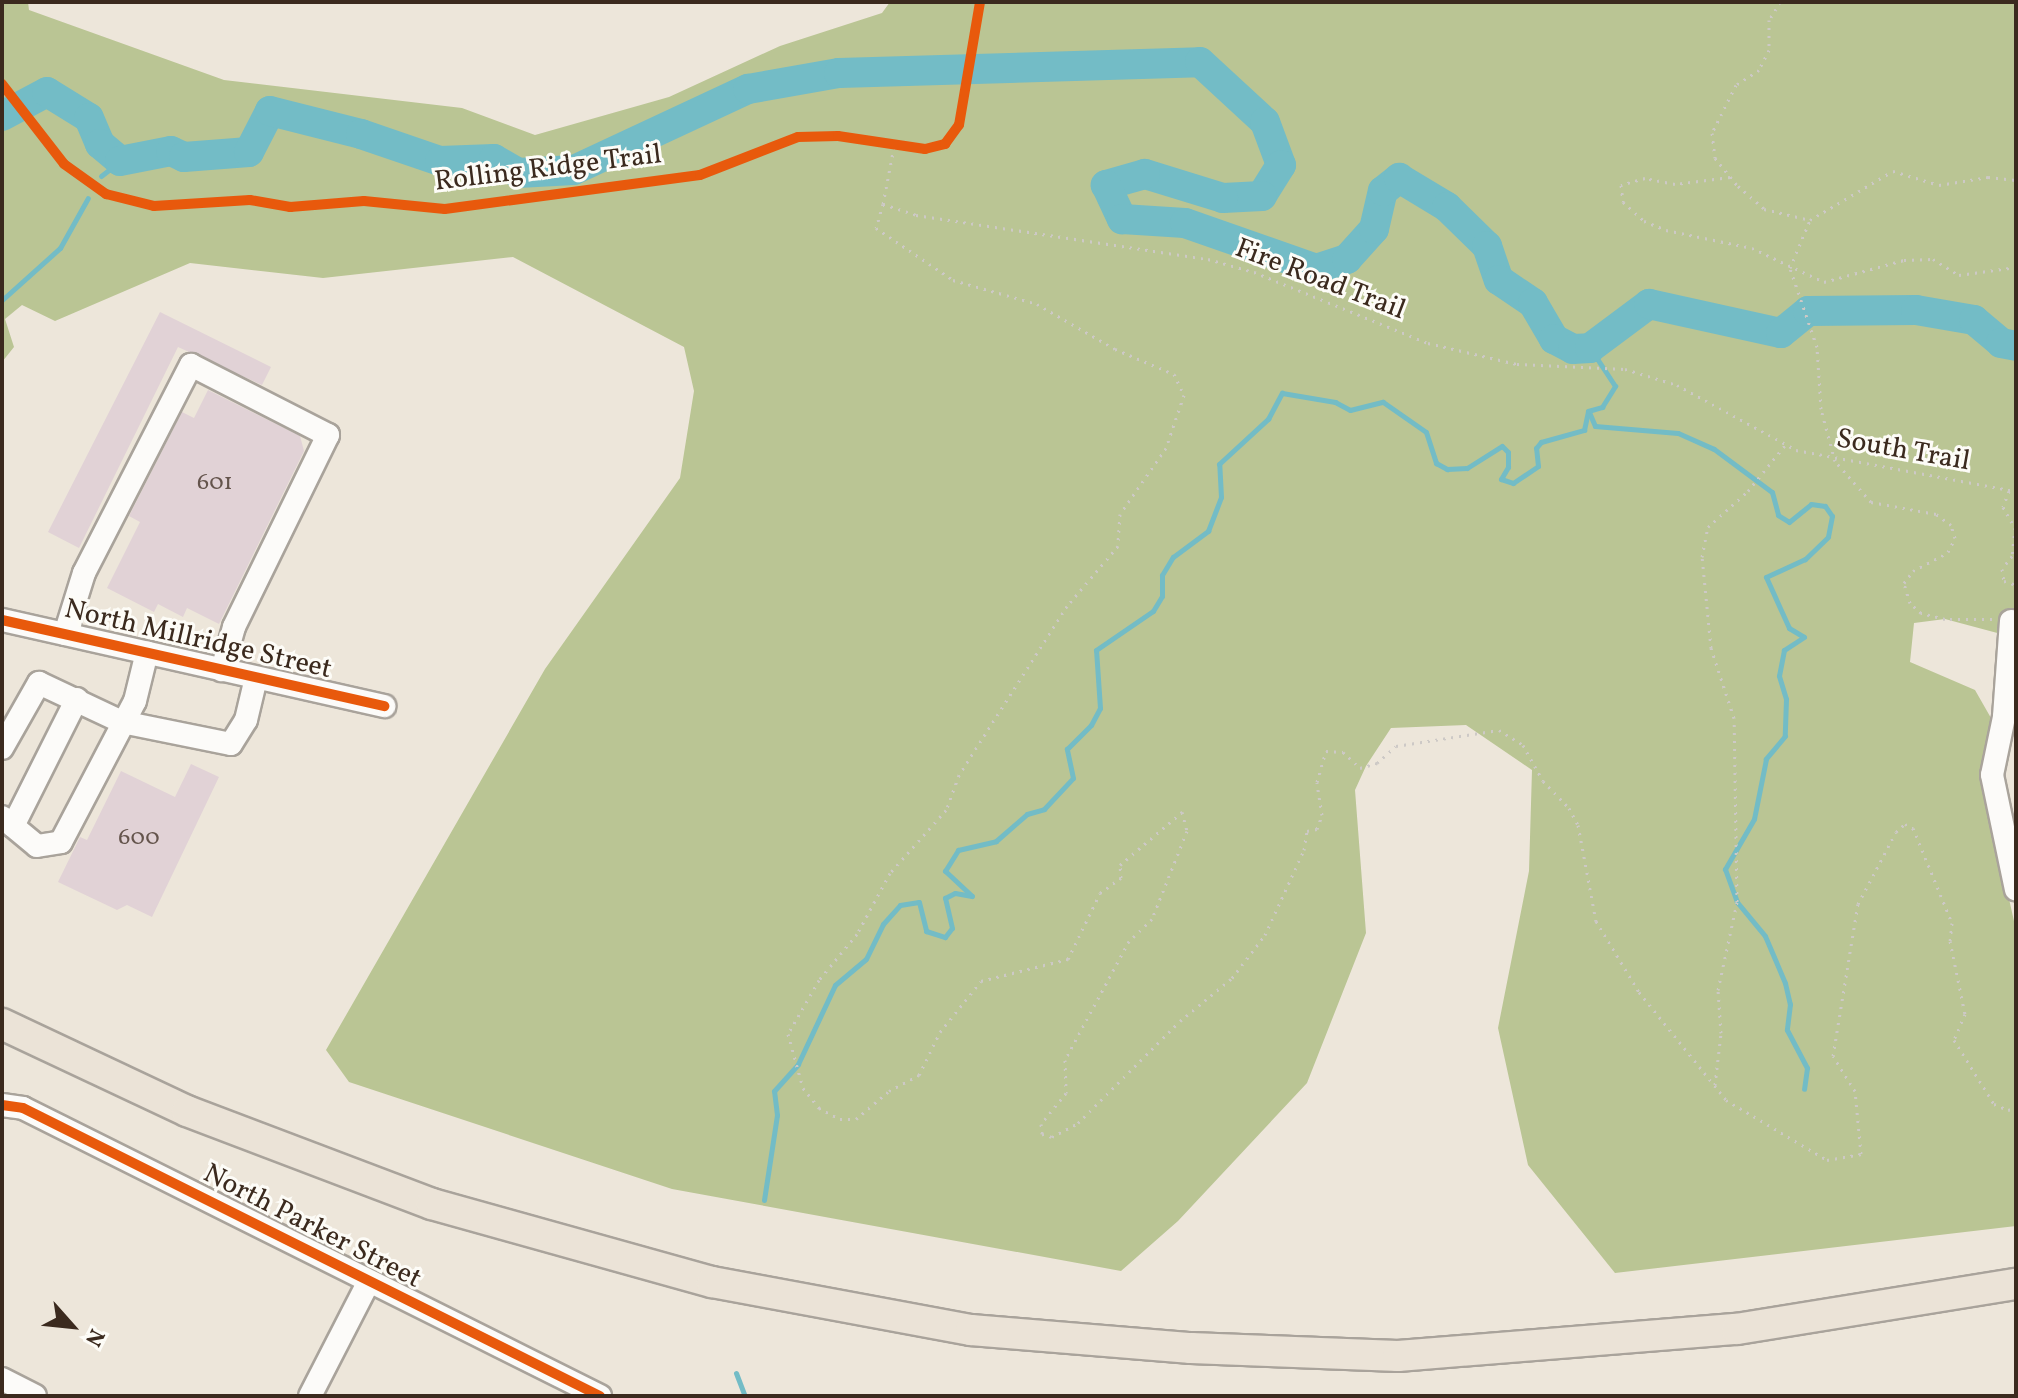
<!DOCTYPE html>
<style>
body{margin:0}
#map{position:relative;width:2018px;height:1398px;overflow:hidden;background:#ede6da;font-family:Vollkorn,serif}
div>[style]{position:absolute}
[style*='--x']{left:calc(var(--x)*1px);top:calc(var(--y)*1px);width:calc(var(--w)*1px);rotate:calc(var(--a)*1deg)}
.forest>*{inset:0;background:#bac594}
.stream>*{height:5px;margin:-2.5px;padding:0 2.5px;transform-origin:2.5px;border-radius:2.5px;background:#73bcc6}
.river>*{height:30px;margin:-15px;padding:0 15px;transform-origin:15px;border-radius:15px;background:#73bcc6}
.building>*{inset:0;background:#e1d2d6}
.path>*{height:3px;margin-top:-1.5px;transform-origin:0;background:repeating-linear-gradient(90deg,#cdc9c6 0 2px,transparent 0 8px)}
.roads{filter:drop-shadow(2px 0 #a9a39b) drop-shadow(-2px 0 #a9a39b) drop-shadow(0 2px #a9a39b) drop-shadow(0 -2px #a9a39b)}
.minor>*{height:22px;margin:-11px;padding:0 11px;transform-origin:11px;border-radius:11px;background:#fcfbf9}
.highway>*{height:30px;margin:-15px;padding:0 15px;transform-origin:15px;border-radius:15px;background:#ebe3d7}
.cycleway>*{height:10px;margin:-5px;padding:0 5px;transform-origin:5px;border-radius:5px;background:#e8590c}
span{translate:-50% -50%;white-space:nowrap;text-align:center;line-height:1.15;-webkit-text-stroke:6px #fdfcf7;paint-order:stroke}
.number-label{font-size:24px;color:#64544c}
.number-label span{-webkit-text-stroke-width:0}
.street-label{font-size:28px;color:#3b2a1e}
.frame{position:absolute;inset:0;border:4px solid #3b2a1e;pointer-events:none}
.north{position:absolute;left:32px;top:1286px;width:80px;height:80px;-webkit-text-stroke:6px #fdfcf7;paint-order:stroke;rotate:117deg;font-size:22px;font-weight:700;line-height:32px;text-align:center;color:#3b2a1e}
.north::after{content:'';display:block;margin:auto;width:28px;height:36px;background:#3b2a1e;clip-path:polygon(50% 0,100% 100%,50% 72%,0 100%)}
</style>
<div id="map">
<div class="forest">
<div style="clip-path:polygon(2px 2px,28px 2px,29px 10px,224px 80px,462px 108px,535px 135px,669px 97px,780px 46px,882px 13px,890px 2px,2016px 2px,2016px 638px,1945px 619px,1914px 623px,1910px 662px,1975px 690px,1995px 725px,1982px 779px,2016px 930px,2016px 1226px,1615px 1273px,1528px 1165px,1498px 1028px,1529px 871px,1532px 770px,1466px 725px,1391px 728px,1366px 766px,1355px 790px,1366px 933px,1307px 1083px,1178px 1221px,1121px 1271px,672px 1189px,349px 1082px,326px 1050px,545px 669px,680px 478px,694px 391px,684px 347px,513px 257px,323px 278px,190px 263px,55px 321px,22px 305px,5px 319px,14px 347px,2px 362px)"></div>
</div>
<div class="stream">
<div style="--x:101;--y:176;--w:24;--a:-38"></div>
<div style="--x:2;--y:300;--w:78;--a:-41.9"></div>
<div style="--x:60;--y:248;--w:57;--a:-60.8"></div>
<div style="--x:1589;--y:412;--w:15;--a:67"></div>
<div style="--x:1595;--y:426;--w:83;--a:4.8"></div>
<div style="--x:1678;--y:433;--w:39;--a:24"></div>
<div style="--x:1714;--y:449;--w:72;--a:36.6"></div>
<div style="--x:1772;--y:492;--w:24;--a:75"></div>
<div style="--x:1778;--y:515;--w:13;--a:32"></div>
<div style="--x:1789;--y:522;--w:28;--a:-39"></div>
<div style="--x:1811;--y:504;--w:14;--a:8"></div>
<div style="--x:1825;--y:506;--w:12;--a:55"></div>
<div style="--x:1832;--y:516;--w:21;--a:101"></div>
<div style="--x:1828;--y:537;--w:32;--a:136"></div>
<div style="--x:1805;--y:559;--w:43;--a:155.2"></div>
<div style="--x:1766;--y:577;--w:56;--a:65.7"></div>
<div style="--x:1789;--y:628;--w:17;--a:31"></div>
<div style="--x:1804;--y:637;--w:24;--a:147"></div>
<div style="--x:1784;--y:650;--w:26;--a:101"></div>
<div style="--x:1779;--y:676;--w:24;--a:73"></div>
<div style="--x:1786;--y:699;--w:37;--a:92"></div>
<div style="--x:1785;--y:736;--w:30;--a:130"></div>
<div style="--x:1766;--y:759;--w:61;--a:101.3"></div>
<div style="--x:1754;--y:819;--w:58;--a:120.1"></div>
<div style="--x:1725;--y:869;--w:35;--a:70"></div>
<div style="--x:1737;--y:902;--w:44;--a:50.5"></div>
<div style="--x:1765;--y:936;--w:51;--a:66.9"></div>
<div style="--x:1785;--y:983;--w:22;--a:77"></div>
<div style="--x:1790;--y:1004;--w:26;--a:97"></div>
<div style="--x:1787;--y:1030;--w:43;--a:62.2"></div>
<div style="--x:1807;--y:1068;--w:21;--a:98"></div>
<div style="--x:764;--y:1200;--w:86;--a:-81.3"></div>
<div style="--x:777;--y:1115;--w:24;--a:-97"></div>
<div style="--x:774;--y:1091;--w:36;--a:-48"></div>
<div style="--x:798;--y:1064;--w:87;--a:-64.9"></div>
<div style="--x:835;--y:985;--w:40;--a:-40"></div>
<div style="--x:866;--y:959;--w:39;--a:-64"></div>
<div style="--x:883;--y:924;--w:25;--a:-48"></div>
<div style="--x:900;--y:905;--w:19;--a:-9"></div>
<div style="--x:919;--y:902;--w:30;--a:76"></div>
<div style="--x:926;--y:931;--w:20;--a:18"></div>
<div style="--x:945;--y:937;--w:11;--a:-52"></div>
<div style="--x:952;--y:928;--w:31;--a:-103"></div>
<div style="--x:945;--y:898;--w:11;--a:-27"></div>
<div style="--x:955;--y:893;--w:17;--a:10"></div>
<div style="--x:972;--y:896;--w:37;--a:-137"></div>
<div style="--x:945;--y:871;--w:25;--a:-58"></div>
<div style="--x:958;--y:850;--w:39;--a:-13"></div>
<div style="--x:996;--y:841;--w:41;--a:-41.1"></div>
<div style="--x:1027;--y:814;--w:18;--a:-16"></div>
<div style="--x:1044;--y:809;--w:42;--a:-46.9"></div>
<div style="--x:1073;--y:778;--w:30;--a:-102"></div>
<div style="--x:1067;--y:749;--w:34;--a:-45"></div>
<div style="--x:1091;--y:725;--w:19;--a:-62"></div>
<div style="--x:1100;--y:708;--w:58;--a:-93.9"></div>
<div style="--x:1096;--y:650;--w:69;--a:-34.4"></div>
<div style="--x:1153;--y:611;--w:17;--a:-59"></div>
<div style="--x:1162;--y:596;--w:21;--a:-90"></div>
<div style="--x:1162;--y:575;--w:21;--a:-59"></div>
<div style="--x:1173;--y:557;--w:44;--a:-36.6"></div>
<div style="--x:1208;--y:531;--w:36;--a:-69"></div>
<div style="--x:1221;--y:497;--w:33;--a:-93"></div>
<div style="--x:1219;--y:464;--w:67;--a:-42.6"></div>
<div style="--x:1268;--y:419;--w:30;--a:-62"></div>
<div style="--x:1282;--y:393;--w:54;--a:9.6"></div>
<div style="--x:1335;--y:402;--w:17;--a:28"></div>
<div style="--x:1350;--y:410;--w:34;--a:-14"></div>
<div style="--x:1383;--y:402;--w:52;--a:34.9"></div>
<div style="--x:1426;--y:432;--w:33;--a:72"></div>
<div style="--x:1436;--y:463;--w:13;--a:29"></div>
<div style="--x:1447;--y:469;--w:20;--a:-3"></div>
<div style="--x:1467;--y:468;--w:41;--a:-32.2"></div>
<div style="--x:1502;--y:446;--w:8;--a:45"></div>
<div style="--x:1508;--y:452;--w:15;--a:90"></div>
<div style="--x:1508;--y:467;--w:14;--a:120"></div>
<div style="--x:1501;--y:479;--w:13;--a:18"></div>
<div style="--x:1513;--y:483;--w:30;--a:-34"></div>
<div style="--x:1538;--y:466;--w:18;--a:-96"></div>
<div style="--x:1536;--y:448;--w:8;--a:-50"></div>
<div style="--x:1541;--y:442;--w:45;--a:-15.6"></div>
<div style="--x:1584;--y:430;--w:19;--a:-78"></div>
<div style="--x:1588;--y:411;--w:15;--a:-16"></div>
<div style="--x:1602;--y:407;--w:25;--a:-58"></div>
<div style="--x:1615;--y:386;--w:45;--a:-123.3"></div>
<div style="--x:736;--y:1373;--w:25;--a:69"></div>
</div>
<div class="river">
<div style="--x:2;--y:116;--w:51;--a:-28.1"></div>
<div style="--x:47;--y:92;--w:49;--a:31.8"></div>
<div style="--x:89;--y:118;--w:28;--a:67"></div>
<div style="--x:100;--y:144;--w:26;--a:40"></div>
<div style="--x:120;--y:161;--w:52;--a:-11.1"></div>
<div style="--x:171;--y:151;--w:14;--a:25"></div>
<div style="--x:184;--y:157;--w:65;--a:-4.4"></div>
<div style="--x:249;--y:152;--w:46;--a:-62.9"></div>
<div style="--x:270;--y:111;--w:94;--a:14.2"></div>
<div style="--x:361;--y:134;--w:83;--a:18.9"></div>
<div style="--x:440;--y:161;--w:54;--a:-2.1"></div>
<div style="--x:494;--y:159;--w:28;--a:30"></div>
<div style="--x:518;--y:173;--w:56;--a:-3.1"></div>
<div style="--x:574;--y:170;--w:192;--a:-25"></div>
<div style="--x:748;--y:89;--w:92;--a:-10"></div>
<div style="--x:839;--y:73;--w:361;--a:-1.7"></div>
<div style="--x:1200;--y:62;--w:88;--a:42.7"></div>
<div style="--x:1265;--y:122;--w:46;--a:69.6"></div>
<div style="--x:1281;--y:165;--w:36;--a:122"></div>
<div style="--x:1262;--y:196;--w:39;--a:177"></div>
<div style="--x:1223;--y:198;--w:82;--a:-162.9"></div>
<div style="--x:1145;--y:174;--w:41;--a:164.2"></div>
<div style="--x:1106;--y:185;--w:38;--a:65"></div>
<div style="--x:1122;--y:219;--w:63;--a:3.6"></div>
<div style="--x:1185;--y:223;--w:139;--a:19.3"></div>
<div style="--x:1316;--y:269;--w:33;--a:-18"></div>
<div style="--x:1347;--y:259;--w:40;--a:-48"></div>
<div style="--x:1374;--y:229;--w:39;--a:-77"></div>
<div style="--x:1383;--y:191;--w:21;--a:-39"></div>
<div style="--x:1399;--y:178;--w:56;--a:31.1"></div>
<div style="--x:1447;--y:207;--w:56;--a:44.3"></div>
<div style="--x:1487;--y:246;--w:36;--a:71"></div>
<div style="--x:1499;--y:280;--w:41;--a:34.1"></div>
<div style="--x:1533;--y:303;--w:42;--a:59.7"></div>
<div style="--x:1554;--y:339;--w:21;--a:28"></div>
<div style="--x:1573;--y:349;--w:17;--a:-3"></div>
<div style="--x:1590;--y:348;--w:74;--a:-36.7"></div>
<div style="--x:1649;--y:304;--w:135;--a:12.4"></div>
<div style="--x:1781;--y:333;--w:35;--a:-39"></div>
<div style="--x:1808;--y:311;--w:108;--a:-0.5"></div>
<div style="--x:1916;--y:310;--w:59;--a:9.8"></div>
<div style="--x:1974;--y:320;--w:35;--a:40"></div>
<div style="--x:2001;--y:343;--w:15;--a:11"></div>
</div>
<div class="building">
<div style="clip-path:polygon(160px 312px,271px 367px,262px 385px,178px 347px,79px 548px,48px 532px)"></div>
<div style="clip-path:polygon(208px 390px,300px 436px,304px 451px,219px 624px,187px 608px,183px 617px,158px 604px,154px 612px,107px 588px,140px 522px,129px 516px,182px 412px,194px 418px)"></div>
<div style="clip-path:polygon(191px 764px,219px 777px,152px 917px,127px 905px,117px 910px,58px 882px,80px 837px,87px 840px,121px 771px,175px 797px)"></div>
</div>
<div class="path">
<div style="--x:1780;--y:2;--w:21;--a:121"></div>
<div style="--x:1769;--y:20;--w:30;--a:90"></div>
<div style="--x:1769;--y:50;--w:22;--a:117"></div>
<div style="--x:1759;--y:70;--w:27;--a:147"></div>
<div style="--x:1736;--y:85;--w:54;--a:116.6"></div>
<div style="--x:1712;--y:133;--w:25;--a:83"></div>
<div style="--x:1715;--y:158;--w:36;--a:51"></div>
<div style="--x:1738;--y:186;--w:35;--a:41"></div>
<div style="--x:1764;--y:209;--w:47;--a:13.4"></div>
<div style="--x:894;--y:147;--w:58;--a:100.9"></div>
<div style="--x:883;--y:204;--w:35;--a:18"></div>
<div style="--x:916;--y:215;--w:295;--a:8.6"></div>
<div style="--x:1208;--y:259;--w:48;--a:15.8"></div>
<div style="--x:1254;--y:272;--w:188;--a:22.2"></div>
<div style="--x:1428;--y:343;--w:91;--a:13.3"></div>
<div style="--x:1517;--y:364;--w:108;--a:2.7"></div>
<div style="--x:1625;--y:369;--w:54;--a:17.1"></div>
<div style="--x:1677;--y:385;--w:136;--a:28.6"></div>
<div style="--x:1796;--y:450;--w:224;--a:10.6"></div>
<div style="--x:1730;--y:177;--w:55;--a:172.7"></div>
<div style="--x:1675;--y:184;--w:31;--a:-169"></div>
<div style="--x:1645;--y:178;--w:25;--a:164"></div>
<div style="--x:1621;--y:185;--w:17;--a:83"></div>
<div style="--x:1623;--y:202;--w:28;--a:42"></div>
<div style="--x:1644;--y:221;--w:24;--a:22"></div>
<div style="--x:1666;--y:230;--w:88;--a:11.8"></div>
<div style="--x:1752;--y:248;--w:80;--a:25.3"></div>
<div style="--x:1824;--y:282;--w:83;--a:-15.4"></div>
<div style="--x:1904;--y:260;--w:29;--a:-2"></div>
<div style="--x:1933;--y:259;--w:31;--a:32"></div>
<div style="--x:1959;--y:275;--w:58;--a:-8"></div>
<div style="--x:883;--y:204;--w:25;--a:106"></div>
<div style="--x:876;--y:228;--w:93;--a:34"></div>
<div style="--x:953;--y:280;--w:87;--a:15.9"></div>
<div style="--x:1037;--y:304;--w:90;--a:30"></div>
<div style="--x:1115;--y:349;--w:64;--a:23"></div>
<div style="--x:1174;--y:374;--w:23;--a:65"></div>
<div style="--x:1184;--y:395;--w:56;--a:108.8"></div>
<div style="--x:1166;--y:448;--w:80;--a:124.9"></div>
<div style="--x:1120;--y:514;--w:32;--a:94"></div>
<div style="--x:1118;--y:546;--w:79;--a:130.4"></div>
<div style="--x:1067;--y:606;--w:201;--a:122.6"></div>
<div style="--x:959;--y:775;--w:37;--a:110"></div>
<div style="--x:946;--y:810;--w:84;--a:131.6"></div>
<div style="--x:890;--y:873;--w:69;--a:118.4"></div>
<div style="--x:857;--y:934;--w:60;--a:129.6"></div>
<div style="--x:819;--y:980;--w:62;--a:119.9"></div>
<div style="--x:788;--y:1034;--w:56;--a:74.5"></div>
<div style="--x:803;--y:1088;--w:26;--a:51"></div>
<div style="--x:819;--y:1108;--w:24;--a:28"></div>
<div style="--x:840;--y:1119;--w:16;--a:0"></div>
<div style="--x:856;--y:1119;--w:43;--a:-40.3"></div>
<div style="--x:889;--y:1091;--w:34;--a:-28"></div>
<div style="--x:919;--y:1075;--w:48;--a:-64"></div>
<div style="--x:940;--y:1032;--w:65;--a:-51.2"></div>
<div style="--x:981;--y:981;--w:90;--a:-14.2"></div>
<div style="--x:1068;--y:959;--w:73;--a:-64.1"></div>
<div style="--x:1100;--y:893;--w:26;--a:-36"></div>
<div style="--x:1121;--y:878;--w:13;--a:-94"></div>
<div style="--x:1120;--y:865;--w:82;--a:-40.5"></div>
<div style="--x:1182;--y:812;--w:20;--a:75"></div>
<div style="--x:1187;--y:831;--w:95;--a:111.7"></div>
<div style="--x:1152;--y:919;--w:32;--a:136"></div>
<div style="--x:1129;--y:941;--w:135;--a:118.3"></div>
<div style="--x:1065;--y:1060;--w:33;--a:88"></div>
<div style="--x:1066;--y:1093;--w:40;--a:129"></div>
<div style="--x:1041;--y:1124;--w:10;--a:84"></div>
<div style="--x:1042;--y:1134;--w:10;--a:17"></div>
<div style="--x:1052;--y:1137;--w:30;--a:-28"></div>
<div style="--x:1078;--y:1123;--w:144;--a:-45"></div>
<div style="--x:1180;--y:1021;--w:67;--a:-39.6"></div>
<div style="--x:1232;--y:978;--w:54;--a:-52.5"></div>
<div style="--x:1265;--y:935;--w:94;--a:-65.4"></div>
<div style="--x:1304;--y:850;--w:19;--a:-81"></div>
<div style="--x:1307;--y:831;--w:10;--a:-11"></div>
<div style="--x:1317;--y:829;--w:15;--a:-70"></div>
<div style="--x:1322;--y:815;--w:33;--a:-99"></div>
<div style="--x:1317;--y:782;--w:32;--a:-74"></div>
<div style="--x:1326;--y:751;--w:17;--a:3"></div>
<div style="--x:1343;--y:752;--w:23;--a:43"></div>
<div style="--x:1360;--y:768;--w:18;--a:-16"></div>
<div style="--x:1377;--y:763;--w:25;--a:-42"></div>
<div style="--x:1396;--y:746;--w:104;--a:-8.8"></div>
<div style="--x:1499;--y:730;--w:28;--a:32"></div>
<div style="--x:1523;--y:745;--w:41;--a:60.9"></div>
<div style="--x:1543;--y:781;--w:37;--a:46"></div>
<div style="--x:1569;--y:808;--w:19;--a:62"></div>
<div style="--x:1578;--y:825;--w:98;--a:79.4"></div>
<div style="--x:1596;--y:921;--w:83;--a:58.8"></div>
<div style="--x:1639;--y:992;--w:139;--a:51.1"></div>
<div style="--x:1726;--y:1100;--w:117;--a:30.7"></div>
<div style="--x:1827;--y:1160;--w:35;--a:-10"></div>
<div style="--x:1861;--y:1154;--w:63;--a:-95.4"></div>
<div style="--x:1855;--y:1091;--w:41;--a:-122.2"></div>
<div style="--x:1833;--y:1056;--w:154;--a:-80.7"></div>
<div style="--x:1858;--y:904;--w:81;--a:-62.2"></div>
<div style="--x:1896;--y:832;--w:12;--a:-42"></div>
<div style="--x:1905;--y:824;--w:9;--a:27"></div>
<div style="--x:1913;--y:828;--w:103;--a:67.7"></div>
<div style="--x:1952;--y:923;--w:18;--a:96"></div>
<div style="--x:1950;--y:941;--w:75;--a:78.4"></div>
<div style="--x:1965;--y:1014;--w:28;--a:113"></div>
<div style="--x:1954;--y:1040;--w:75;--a:58"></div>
<div style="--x:1994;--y:1104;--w:15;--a:23"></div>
<div style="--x:2008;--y:1110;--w:8;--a:-14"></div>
<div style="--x:2009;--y:491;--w:17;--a:111"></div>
<div style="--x:2003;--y:507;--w:24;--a:60"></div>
<div style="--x:2015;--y:528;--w:28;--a:96"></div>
<div style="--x:2012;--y:556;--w:16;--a:128"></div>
<div style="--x:2002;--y:569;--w:12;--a:81"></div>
<div style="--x:2004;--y:581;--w:13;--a:18"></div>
<div style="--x:1992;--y:619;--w:47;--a:180"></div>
<div style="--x:1945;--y:619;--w:25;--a:-166"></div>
<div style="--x:1921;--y:613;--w:15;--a:-138"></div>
<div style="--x:1910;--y:603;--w:21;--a:-107"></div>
<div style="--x:1904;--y:583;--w:15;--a:-53"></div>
<div style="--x:1913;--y:571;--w:40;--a:-28"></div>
<div style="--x:1948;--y:552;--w:16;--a:-63"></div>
<div style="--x:1955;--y:538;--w:14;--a:-107"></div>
<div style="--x:1951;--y:525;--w:19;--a:-144"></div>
<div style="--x:1936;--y:514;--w:66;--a:-169.5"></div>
<div style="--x:1871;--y:502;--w:55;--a:-131.3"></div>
<div style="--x:1835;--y:461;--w:54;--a:-105.1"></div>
<div style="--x:1821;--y:409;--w:62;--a:-93.7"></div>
<div style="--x:1817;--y:347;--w:83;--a:-108.9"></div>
<div style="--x:1790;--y:268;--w:52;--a:-67.4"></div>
<div style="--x:1810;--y:220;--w:96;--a:-30.6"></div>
<div style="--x:1893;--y:171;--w:48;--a:16.9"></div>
<div style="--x:1939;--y:185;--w:50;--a:-9.3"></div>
<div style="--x:1988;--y:177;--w:28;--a:6"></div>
<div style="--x:1715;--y:1085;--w:52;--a:-83.4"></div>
<div style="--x:1721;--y:1033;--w:43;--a:-94"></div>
<div style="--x:1718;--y:990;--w:90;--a:-77.8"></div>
<div style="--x:1737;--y:902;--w:184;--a:-90.9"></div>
<div style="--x:1734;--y:718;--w:74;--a:-108.2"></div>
<div style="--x:1711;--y:648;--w:91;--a:-95.6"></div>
<div style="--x:1702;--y:557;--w:31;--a:-79"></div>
<div style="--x:1708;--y:527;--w:54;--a:-42"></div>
<div style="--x:1748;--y:491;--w:60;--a:-51"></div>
</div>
<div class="roads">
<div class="minor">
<div style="--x:2;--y:620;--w:392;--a:12.7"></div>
<div style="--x:2011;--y:621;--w:96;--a:94.2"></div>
<div style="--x:2004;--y:717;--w:59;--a:101.7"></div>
<div style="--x:1992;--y:775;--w:117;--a:78.2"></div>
<div style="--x:65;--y:634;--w:64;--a:-72.7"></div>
<div style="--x:84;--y:573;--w:234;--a:-62.8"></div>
<div style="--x:191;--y:365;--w:154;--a:27.1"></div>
<div style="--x:328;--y:435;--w:214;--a:116.1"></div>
<div style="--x:234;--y:627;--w:45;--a:105.6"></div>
<div style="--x:2;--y:748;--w:75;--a:-60.4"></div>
<div style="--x:39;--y:683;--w:92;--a:25.2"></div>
<div style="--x:122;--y:722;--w:111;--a:11.4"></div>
<div style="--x:231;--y:744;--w:28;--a:-58"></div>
<div style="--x:246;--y:720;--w:43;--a:-76.6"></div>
<div style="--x:2;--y:817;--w:45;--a:39.6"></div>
<div style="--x:37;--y:846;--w:24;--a:-9"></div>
<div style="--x:61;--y:842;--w:159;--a:-62.3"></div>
<div style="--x:135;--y:701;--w:50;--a:-76.2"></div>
<div style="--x:13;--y:826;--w:142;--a:-63.3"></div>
<div style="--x:2;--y:1105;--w:21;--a:8"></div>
<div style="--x:23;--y:1108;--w:645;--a:26.53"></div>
<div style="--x:2;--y:1379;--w:37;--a:27"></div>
<div style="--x:310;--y:1396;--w:127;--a:-62.8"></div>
</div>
<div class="highway">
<div style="--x:2;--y:1024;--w:204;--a:25.2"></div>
<div style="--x:187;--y:1111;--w:262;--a:20.8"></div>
<div style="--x:432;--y:1204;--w:291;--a:15.6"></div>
<div style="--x:712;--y:1282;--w:263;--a:10.5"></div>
<div style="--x:971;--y:1330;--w:221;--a:4.7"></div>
<div style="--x:1191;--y:1348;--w:207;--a:2.2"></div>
<div style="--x:1398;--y:1356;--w:340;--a:-4.6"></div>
<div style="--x:1737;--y:1329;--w:283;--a:-9.2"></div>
</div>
</div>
<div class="cycleway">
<div style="--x:2;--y:84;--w:101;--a:52.2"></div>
<div style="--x:64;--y:164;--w:52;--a:35.5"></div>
<div style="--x:106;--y:194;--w:49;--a:14"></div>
<div style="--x:154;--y:206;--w:96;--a:-3.6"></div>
<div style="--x:250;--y:200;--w:41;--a:9.9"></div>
<div style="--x:290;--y:207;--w:74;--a:-4.6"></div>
<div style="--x:364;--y:201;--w:81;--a:5.6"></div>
<div style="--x:445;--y:209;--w:257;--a:-7.6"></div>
<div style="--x:700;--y:175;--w:105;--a:-21.2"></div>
<div style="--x:798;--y:137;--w:40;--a:-1.4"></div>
<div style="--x:838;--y:136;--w:88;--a:8.5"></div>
<div style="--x:925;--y:149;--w:21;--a:-14"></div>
<div style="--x:945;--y:144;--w:24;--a:-54"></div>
<div style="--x:959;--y:125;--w:125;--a:-80.3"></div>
<div style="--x:2;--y:620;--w:392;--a:12.7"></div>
<div style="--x:2;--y:1105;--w:21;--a:8"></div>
<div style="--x:23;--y:1108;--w:645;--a:26.53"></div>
</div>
<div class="number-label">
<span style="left:215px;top:484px">601</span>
<span style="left:139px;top:839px">600</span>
</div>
<div class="street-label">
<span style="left:548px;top:169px;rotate:-7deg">Rolling Ridge Trail</span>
<span style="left:1320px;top:280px;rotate:21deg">Fire Road Trail</span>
<span style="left:1903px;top:451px;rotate:10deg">South Trail</span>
<span style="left:198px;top:640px;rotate:13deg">North Millridge Street</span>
<span style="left:312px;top:1227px;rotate:27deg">North Parker Street</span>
</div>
<div class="frame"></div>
<div class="north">N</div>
</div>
